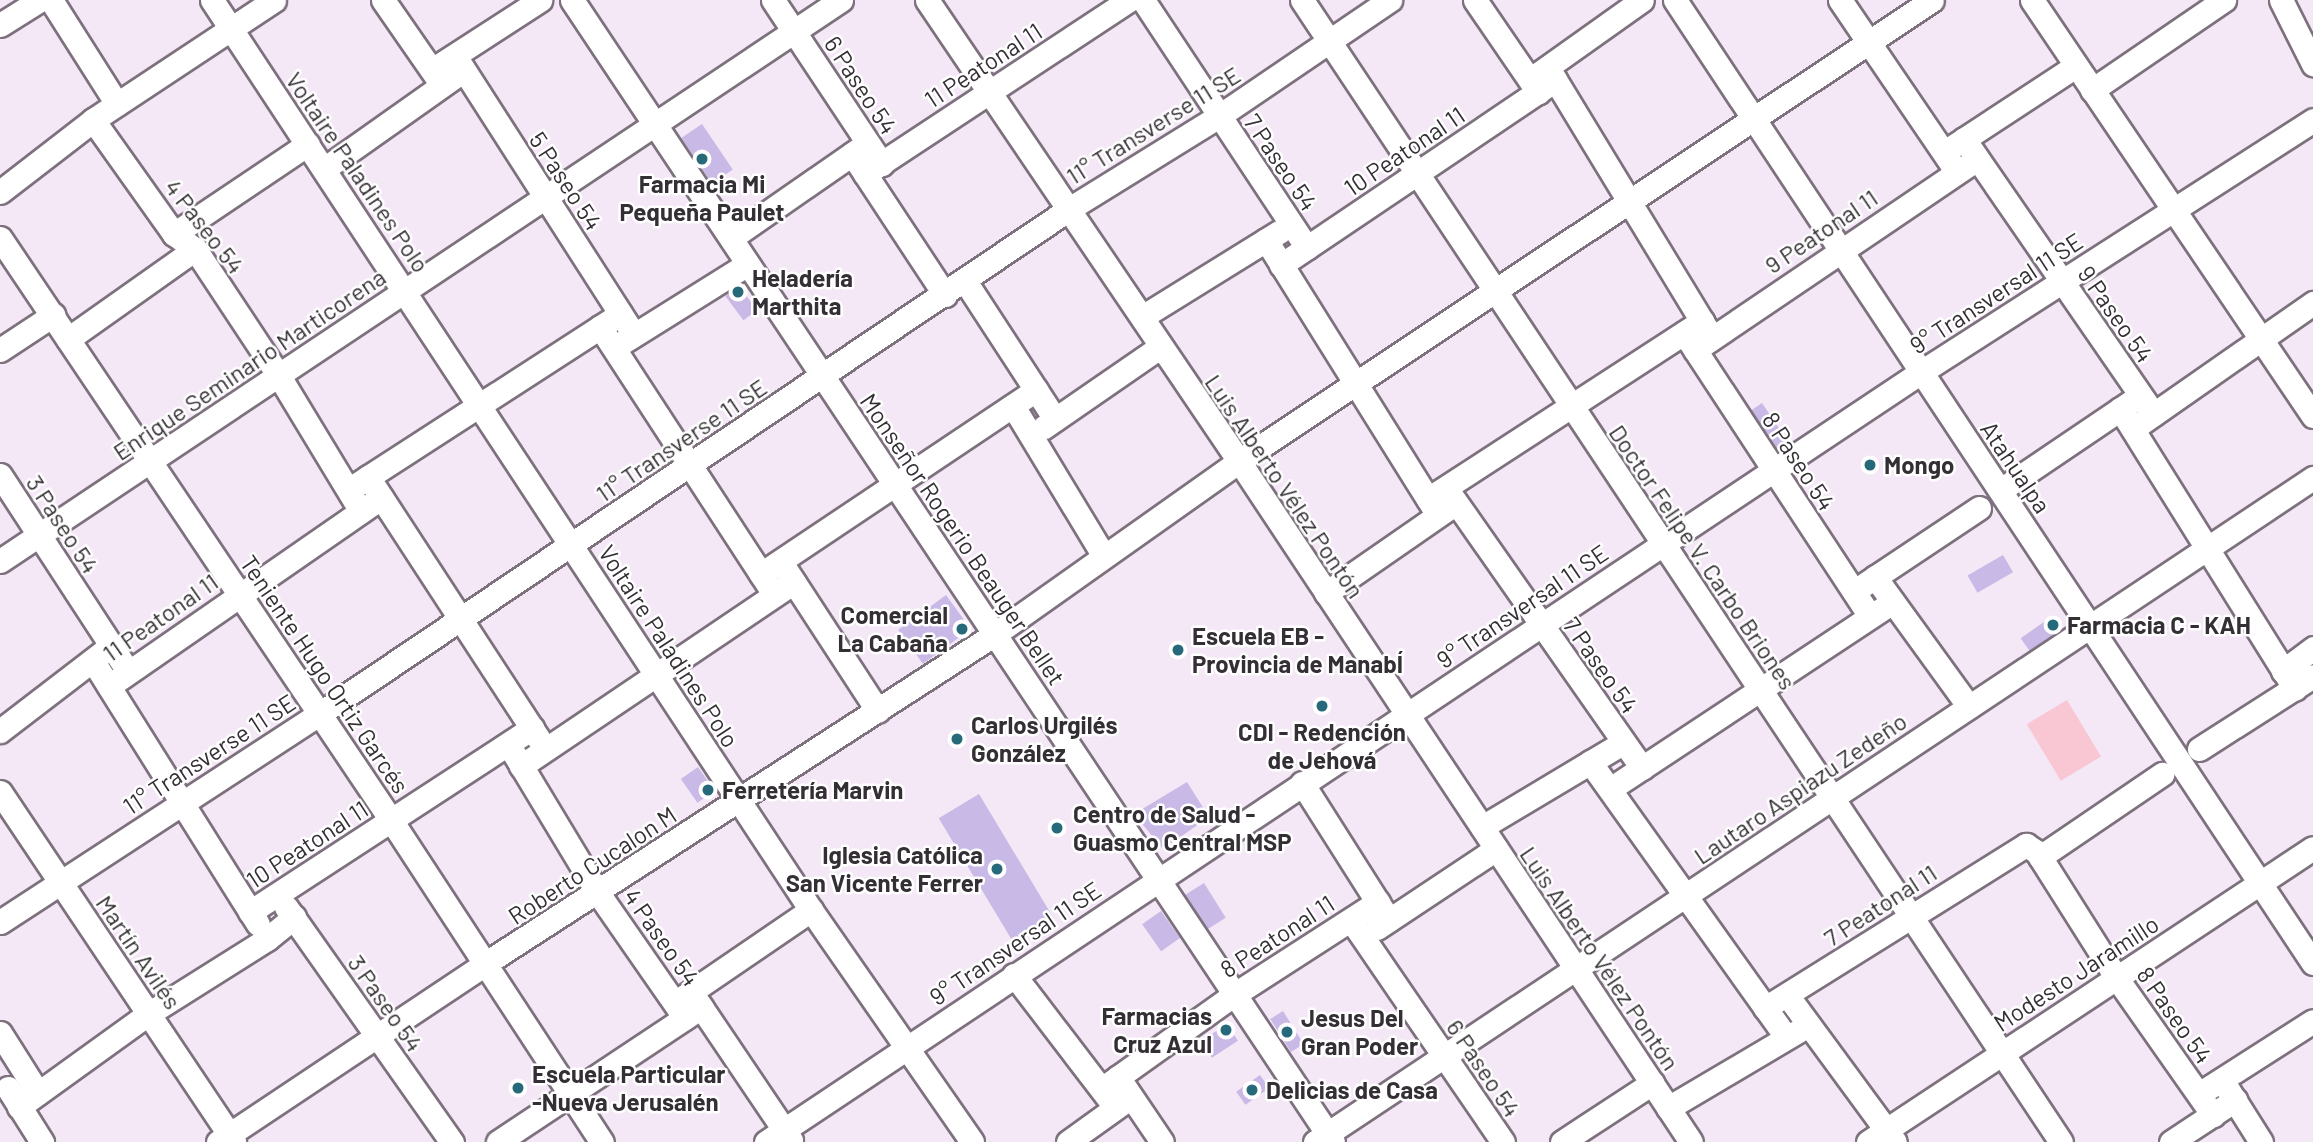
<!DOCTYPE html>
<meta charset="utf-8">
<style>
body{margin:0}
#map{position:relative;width:2313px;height:1142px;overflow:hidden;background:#f4e7f6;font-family:Barlow,sans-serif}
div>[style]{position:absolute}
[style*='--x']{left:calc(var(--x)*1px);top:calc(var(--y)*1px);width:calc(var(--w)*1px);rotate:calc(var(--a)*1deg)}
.green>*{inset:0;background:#f8c7d3;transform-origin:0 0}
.building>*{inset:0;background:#c9b9e6;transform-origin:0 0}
.roads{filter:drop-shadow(2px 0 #7d717e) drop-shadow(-2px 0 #7d717e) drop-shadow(0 2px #7d717e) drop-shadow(0 -2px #7d717e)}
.minor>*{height:23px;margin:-11.5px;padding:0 11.5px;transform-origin:11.5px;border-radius:11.5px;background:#fff}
.dots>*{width:19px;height:19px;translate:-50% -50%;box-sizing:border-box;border:4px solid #fff;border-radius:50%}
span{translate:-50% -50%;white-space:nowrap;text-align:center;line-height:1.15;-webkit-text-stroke:5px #fff;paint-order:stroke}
.street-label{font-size:24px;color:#342f34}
.poi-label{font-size:24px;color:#342f34;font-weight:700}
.left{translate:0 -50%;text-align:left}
.right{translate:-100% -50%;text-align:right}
</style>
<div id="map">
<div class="green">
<div style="left:2067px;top:700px;width:66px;height:47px;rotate:59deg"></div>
</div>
<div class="building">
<div style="left:702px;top:124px;width:55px;height:25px;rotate:56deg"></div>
<div style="left:739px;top:286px;width:30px;height:17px;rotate:53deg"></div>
<div style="left:1762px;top:403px;width:46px;height:13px;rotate:56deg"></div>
<div style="left:2003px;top:555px;width:20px;height:41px;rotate:60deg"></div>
<div style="left:946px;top:595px;width:42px;height:59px;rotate:54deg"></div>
<div style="left:2051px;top:617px;width:16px;height:37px;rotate:55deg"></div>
<div style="left:698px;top:767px;width:29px;height:21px;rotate:55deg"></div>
<div style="clip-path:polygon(1187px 782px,1209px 817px,1163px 849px,1134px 814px)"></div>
<div style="left:979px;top:794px;width:146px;height:47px;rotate:59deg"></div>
<div style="left:1204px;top:883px;width:41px;height:22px;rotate:58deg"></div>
<div style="left:1161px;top:911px;width:33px;height:23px;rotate:55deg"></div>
<div style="left:1283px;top:1011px;width:39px;height:15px;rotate:58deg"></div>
<div style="left:1227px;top:1024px;width:20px;height:31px;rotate:57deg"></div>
<div style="left:1260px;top:1075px;width:16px;height:29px;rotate:55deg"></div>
</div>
<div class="roads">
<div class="minor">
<div style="--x:51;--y:0;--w:123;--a:57.6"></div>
<div style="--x:212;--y:0;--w:1089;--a:56.65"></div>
<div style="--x:811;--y:910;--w:282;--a:55.2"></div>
<div style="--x:383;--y:0;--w:98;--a:55.3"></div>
<div style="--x:572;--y:0;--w:1372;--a:56.32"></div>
<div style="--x:773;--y:0;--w:197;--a:56.4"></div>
<div style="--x:927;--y:0;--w:557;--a:55.91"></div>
<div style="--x:1239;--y:461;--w:817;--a:56.43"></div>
<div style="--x:1143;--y:0;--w:297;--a:56.5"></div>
<div style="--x:1302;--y:0;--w:1371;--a:56.39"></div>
<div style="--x:1475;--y:0;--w:112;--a:55.6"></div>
<div style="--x:1675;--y:0;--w:1155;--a:56.48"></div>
<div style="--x:1840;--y:0;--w:207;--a:55.8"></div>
<div style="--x:2032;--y:0;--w:502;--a:55.96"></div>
<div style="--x:2281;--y:0;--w:72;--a:63.4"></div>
<div style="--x:0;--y:25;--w:47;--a:-32"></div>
<div style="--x:455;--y:56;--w:331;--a:57.3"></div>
<div style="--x:1548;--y:68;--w:311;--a:58.7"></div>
<div style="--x:432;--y:70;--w:129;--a:-32.9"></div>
<div style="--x:1535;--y:76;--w:131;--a:-35.4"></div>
<div style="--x:2092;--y:90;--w:160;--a:-34.3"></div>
<div style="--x:93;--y:120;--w:140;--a:54.6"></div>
<div style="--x:174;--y:234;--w:26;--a:36"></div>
<div style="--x:195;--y:249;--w:152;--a:56.5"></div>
<div style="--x:279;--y:376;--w:157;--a:58.8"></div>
<div style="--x:1964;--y:139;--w:334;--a:55.4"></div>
<div style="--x:1952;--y:147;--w:148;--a:-33.2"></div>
<div style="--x:852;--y:154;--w:169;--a:56.6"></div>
<div style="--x:324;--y:169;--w:171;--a:-35.3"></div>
<div style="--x:865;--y:174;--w:316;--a:-33.4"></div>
<div style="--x:0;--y:192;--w:118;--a:-37.7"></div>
<div style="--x:93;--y:120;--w:217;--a:-33.5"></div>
<div style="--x:174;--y:234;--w:161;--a:-33.9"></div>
<div style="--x:0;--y:238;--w:701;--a:56.11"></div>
<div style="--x:391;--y:820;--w:385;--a:56.8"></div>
<div style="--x:731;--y:238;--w:160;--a:-34.8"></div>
<div style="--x:1266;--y:240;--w:324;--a:58"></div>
<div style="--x:1281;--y:265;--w:331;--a:-34"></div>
<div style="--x:965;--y:281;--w:165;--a:56.9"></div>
<div style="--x:1142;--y:317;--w:161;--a:-31.8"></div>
<div style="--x:600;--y:327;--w:309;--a:56.9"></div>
<div style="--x:1684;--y:333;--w:339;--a:56.7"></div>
<div style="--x:68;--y:339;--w:156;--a:-35.3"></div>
<div style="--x:623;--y:342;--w:147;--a:-32"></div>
<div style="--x:0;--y:350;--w:64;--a:-33.4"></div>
<div style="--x:1695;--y:350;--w:341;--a:-34.1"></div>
<div style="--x:1013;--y:406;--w:175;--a:58.8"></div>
<div style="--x:2120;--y:409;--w:330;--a:58"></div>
<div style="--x:2141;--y:423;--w:210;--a:-34.9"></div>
<div style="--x:1044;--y:427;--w:141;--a:-34.6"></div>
<div style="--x:0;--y:475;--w:234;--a:56.9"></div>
<div style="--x:368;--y:477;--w:315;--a:56.9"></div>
<div style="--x:356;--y:485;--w:315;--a:-32.9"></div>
<div style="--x:2008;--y:485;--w:150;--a:-34.1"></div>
<div style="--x:1446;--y:488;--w:342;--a:55"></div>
<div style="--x:1428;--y:499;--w:327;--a:-33"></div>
<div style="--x:0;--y:561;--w:1011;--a:-33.71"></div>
<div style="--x:786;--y:570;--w:168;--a:56.9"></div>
<div style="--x:761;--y:574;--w:331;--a:-33.8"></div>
<div style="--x:1875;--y:577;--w:160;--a:54.1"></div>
<div style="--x:1865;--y:584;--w:137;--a:-33.7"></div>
<div style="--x:1326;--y:593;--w:151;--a:-34.7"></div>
<div style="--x:93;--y:661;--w:310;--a:57.9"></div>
<div style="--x:2283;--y:671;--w:38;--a:-37"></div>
<div style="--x:109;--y:686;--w:331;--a:-34.7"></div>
<div style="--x:0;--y:731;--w:130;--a:-37.5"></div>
<div style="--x:2199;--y:749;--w:135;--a:-32.6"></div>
<div style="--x:513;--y:752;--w:165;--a:58.9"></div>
<div style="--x:598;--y:893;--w:152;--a:55.2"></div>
<div style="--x:1590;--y:762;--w:338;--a:54.5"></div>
<div style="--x:521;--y:766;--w:329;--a:-34"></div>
<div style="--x:1302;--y:783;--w:162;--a:57.6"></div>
<div style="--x:1610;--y:789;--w:339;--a:-33.5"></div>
<div style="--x:0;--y:792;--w:421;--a:56.2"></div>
<div style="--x:1482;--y:827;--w:165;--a:-30.9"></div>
<div style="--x:2040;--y:857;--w:148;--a:-34.2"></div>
<div style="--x:286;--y:907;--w:288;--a:54.8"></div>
<div style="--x:250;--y:912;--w:337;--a:-33.1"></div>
<div style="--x:1351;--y:920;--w:269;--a:55.6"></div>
<div style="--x:0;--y:922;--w:381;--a:-33.1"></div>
<div style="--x:319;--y:714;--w:904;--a:-33.95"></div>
<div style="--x:1069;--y:209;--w:176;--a:-31.8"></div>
<div style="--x:1219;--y:116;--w:207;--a:-34.2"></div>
<div style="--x:1377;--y:928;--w:143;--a:-33.6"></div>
<div style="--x:1014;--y:975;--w:166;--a:52.6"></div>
<div style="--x:691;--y:992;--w:179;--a:56"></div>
<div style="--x:1787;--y:995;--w:182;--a:53.7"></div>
<div style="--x:679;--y:1000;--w:160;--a:-34.3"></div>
<div style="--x:1765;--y:1008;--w:308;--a:-32"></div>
<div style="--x:2026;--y:845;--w:13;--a:32"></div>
<div style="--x:2037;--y:852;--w:148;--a:57.7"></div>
<div style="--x:2116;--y:977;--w:169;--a:54.9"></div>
<div style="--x:0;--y:1033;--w:71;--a:57.7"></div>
<div style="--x:1118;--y:1077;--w:78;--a:55.9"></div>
<div style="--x:8;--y:1088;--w:64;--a:57.8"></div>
<div style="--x:1103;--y:1088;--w:162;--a:-35.5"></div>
<div style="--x:1235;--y:994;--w:170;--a:-32.8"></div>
<div style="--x:2227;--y:1088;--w:64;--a:57.8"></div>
<div style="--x:2199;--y:1094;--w:135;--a:-32.6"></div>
<div style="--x:19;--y:1107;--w:159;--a:-35.8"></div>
<div style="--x:148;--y:1014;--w:141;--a:-32.2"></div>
<div style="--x:267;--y:939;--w:35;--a:-39"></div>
<div style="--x:1668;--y:1108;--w:151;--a:-30.6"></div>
<div style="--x:218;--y:1142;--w:322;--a:-33.7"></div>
<div style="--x:486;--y:963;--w:606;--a:-32.88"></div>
<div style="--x:995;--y:634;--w:299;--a:-35.3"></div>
<div style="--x:1239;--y:461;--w:832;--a:-33.63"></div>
<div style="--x:498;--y:1142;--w:244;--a:-33.6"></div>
<div style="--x:766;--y:1142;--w:1388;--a:-33.69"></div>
<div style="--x:1921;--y:372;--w:466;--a:-32.7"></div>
<div style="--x:1068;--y:1142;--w:74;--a:-35.6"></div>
<div style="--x:1315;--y:1142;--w:1199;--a:-33.64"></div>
<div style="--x:1562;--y:1142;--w:108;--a:-33.2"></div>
<div style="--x:1868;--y:1142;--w:533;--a:-33.45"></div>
<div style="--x:2171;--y:1142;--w:77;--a:-33.3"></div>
</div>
</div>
<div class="dots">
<div style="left:702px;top:159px;background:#26697b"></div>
<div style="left:738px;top:292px;background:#26697b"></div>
<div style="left:1870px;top:465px;background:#26697b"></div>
<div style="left:2053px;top:625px;background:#26697b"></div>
<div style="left:962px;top:629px;background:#26697b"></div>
<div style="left:1178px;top:650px;background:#26697b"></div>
<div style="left:1322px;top:706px;background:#26697b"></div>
<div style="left:957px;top:739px;background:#26697b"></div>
<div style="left:708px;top:790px;background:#26697b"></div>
<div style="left:1057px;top:828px;background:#26697b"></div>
<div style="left:997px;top:869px;background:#26697b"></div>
<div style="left:1226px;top:1030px;background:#26697b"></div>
<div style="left:1287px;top:1032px;background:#26697b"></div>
<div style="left:518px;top:1088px;background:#26697b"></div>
<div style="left:1252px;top:1090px;background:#26697b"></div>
</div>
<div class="street-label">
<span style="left:983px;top:65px;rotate:-33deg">11 Peatonal 11</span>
<span style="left:861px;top:85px;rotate:57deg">6 Paseo 54</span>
<span style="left:1153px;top:125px;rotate:-32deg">11° Transverse 11 SE</span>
<span style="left:1404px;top:151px;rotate:-34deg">10 Peatonal 11</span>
<span style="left:1281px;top:162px;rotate:56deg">7 Paseo 54</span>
<span style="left:358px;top:172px;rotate:56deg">Voltaire Paladines Polo</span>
<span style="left:566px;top:181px;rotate:57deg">5 Paseo 54</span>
<span style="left:205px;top:226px;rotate:52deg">4 Paseo 54</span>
<span style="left:1821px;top:231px;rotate:-34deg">9 Peatonal 11</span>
<span style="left:1996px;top:293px;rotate:-33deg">9° Transversal 11 SE</span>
<span style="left:2116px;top:314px;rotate:55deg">9 Paseo 54</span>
<span style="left:249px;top:364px;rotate:-34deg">Enrique Seminario Marticorena</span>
<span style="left:681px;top:440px;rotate:-34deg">11° Transverse 11 SE</span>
<span style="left:1799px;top:461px;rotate:57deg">8 Paseo 54</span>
<span style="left:2016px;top:467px;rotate:56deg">Atahualpa</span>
<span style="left:1285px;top:486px;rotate:56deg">Luis Alberto Vélez Pontón</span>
<span style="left:63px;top:524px;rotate:57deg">3 Paseo 54</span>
<span style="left:963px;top:539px;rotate:56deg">Monseñor Rogerio Beauger Bellet</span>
<span style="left:1703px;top:557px;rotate:56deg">Doctor Felipe V. Carbo Briones</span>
<span style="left:1522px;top:606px;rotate:-34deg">9° Transversal 11 SE</span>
<span style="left:160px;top:617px;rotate:-35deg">11 Peatonal 11</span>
<span style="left:669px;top:646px;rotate:57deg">Voltaire Paladines Polo</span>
<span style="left:1601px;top:665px;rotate:55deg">7 Paseo 54</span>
<span style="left:325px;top:674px;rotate:56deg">Teniente Hugo Ortiz Garcés</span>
<span style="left:209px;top:754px;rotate:-33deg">11° Transverse 11 SE</span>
<span style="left:1800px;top:788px;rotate:-34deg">Lautaro Aspiazu Zedeño</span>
<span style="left:307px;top:844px;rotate:-33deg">10 Peatonal 11</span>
<span style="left:592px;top:865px;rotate:-33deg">Roberto Cucalon M</span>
<span style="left:1880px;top:905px;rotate:-33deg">7 Peatonal 11</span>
<span style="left:1277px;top:936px;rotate:-33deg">8 Peatonal 11</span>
<span style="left:662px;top:937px;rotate:55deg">4 Paseo 54</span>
<span style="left:1015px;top:943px;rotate:-34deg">9° Transversal 11 SE</span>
<span style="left:139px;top:952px;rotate:56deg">Martín Avilés</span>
<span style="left:1600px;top:958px;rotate:56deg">Luis Alberto Vélez Pontón</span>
<span style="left:2076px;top:973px;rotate:-33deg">Modesto Jaramillo</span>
<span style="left:386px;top:1003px;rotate:55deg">3 Paseo 54</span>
<span style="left:2175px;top:1015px;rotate:55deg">8 Paseo 54</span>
<span style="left:1484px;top:1068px;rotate:56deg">6 Paseo 54</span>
</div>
<div class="poi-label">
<span style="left:702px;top:198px">Farmacia Mi<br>Pequeña Paulet</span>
<span class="left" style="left:752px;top:292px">Heladería<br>Marthita</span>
<span class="left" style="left:1884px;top:465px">Mongo</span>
<span class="right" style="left:948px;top:629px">Comercial<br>La Cabaña</span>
<span class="left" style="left:2067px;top:625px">Farmacia C - KAH</span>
<span class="left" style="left:1192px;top:650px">Escuela EB -<br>Provincia de ManabÍ</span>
<span class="left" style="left:971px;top:739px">Carlos Urgilés<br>González</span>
<span style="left:1322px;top:746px">CDI - Redención<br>de Jehová</span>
<span class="left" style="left:722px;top:790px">Ferretería Marvin</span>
<span class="left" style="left:1073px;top:828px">Centro de Salud -<br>Guasmo Central MSP</span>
<span class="right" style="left:983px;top:869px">Iglesia Católica<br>San Vicente Ferrer</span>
<span class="right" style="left:1212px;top:1030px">Farmacias<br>Cruz Azul</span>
<span class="left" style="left:1301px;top:1032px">Jesus Del<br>Gran Poder</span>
<span class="left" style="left:532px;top:1088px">Escuela Particular<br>-Nueva Jerusalén</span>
<span class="left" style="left:1266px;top:1090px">Delicias de Casa</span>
</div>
</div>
